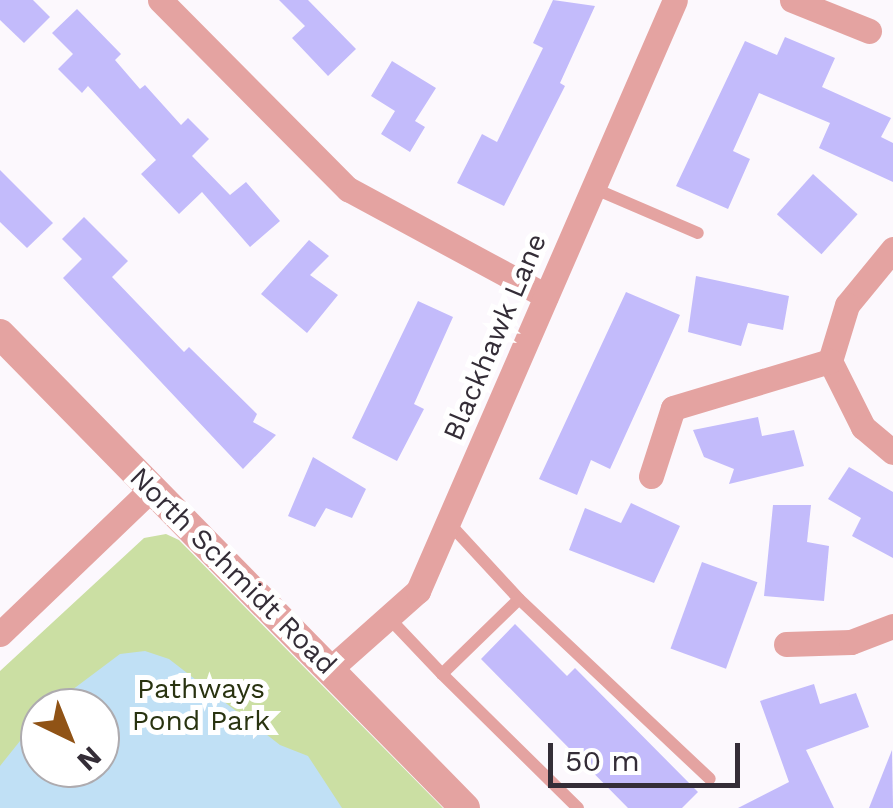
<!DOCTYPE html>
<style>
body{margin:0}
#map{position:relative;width:893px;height:808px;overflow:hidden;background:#fcf8fd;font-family:"Work Sans",sans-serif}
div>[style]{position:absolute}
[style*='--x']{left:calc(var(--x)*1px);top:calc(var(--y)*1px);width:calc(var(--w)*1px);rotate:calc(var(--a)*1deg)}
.green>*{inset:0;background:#cbdfa3}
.water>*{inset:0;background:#c0e0f5}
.building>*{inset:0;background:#c3bbfb;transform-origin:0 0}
.service>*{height:12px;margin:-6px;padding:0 6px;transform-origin:6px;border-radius:6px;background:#e4a3a1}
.minor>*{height:25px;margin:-12.5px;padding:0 12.5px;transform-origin:12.5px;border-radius:12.5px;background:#e4a3a1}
.tertiary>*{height:30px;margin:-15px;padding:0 15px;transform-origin:15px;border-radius:15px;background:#e4a3a1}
span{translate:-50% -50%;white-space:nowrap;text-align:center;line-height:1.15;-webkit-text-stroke:10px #fff;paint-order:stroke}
.street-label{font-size:28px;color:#342d37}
.park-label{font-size:28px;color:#293310}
.north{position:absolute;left:20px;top:688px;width:100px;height:100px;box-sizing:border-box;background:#fff;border:2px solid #aeabaf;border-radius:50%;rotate:137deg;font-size:28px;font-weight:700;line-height:40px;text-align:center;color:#342d37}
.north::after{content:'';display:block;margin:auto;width:35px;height:45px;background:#905316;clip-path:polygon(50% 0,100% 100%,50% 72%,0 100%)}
.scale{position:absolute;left:548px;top:743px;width:192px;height:45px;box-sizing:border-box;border:5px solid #342d37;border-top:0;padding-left:12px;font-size:30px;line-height:35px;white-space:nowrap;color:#342d37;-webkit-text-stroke:8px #fff;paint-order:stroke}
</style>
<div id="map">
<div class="green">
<div style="clip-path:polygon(evenodd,166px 534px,179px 540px,443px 808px,0 808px,0 671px,144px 538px,166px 534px,40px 708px,100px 708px,100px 768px,40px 768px,40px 708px)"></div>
</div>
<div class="water">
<div style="clip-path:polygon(145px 651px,169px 659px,280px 745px,308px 756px,342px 808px,0 808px,0 766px,40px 716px,40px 768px,100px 768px,100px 708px,48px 708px,120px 654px)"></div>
</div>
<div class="building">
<div style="clip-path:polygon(0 0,33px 0,50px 17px,24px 43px,0 20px)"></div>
<div style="clip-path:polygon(279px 0,308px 0,356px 49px,328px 76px,292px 38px,305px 26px)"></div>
<div style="clip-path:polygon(553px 0,595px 6px,560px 83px,565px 86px,504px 206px,457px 183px,482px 134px,497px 142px,543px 48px,533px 43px)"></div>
<div style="clip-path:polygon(77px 9px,121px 54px,115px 60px,140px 89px,145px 85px,181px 125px,188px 118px,209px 139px,192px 156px,230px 195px,246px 182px,280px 221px,250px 247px,202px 192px,179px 214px,141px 174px,156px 160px,88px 86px,82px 93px,58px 69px,73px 54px,52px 33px)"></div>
<div style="clip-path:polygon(785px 37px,835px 58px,822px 87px,891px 118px,881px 137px,893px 143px,893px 182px,819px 148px,830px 123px,759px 93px,733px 151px,750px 159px,728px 209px,676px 186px,745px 41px,777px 55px)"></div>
<div style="clip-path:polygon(392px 61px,436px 88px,415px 121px,425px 127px,410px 152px,381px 134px,395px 111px,371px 96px)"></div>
<div style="clip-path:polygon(0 170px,53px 223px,27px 248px,0 222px)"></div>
<div style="left:813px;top:174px;width:60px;height:54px;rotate:42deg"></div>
<div style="clip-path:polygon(84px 217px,128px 261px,112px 277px,184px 352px,189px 347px,257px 414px,253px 422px,276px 435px,243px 469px,63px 278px,82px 259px,62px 239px)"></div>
<div style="clip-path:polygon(309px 240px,329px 256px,310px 275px,338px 295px,307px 333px,261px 294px)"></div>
<div style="clip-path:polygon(696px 276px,789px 296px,783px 330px,748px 323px,741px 346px,688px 332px)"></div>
<div style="clip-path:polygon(626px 292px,680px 315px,610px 469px,591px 460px,577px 495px,539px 479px)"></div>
<div style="clip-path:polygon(418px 301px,453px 317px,414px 404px,424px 409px,397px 461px,352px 438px)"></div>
<div style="clip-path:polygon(758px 417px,762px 436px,794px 430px,804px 466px,729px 484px,734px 469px,704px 457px,693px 430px)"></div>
<div style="clip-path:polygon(313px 457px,366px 489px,352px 518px,326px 508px,315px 527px,288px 516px)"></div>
<div style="clip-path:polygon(849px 467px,893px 492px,893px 558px,852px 536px,861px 518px,828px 499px)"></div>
<div style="clip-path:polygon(631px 503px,680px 526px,654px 583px,569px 550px,585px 508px,621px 523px)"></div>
<div style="clip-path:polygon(773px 505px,811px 505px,807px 542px,829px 546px,824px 601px,764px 596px)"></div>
<div style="left:702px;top:562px;width:59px;height:92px;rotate:20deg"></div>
<div style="clip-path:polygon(515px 624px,567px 676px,575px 668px,698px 792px,682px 808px,628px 808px,481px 659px)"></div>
<div style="clip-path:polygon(814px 684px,820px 704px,856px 693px,869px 727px,806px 750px,834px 808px,738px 808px,789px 782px,760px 701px)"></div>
<div style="clip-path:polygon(892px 750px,893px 808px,869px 808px)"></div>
</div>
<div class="service">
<div style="--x:593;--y:188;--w:114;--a:23.2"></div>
<div style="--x:519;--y:599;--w:262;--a:43.3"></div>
<div style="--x:388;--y:617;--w:79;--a:46.5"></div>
<div style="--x:442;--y:674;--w:107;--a:-44.2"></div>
<div style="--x:519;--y:599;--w:105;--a:-132.7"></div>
<div style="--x:442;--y:674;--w:191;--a:44.6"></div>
</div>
<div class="minor">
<div style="--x:160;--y:0;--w:267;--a:45.2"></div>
<div style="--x:348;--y:189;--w:225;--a:28.4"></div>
<div style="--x:792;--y:0;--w:83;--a:21.9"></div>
<div style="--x:893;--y:249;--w:72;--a:129.4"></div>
<div style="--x:847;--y:305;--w:59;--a:106.9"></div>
<div style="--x:830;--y:361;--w:74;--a:63.4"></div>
<div style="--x:863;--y:427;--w:39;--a:40"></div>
<div style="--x:651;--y:476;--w:71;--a:-72.1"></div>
<div style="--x:673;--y:408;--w:164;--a:-16.7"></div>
<div style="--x:0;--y:634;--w:209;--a:-43.8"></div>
<div style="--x:786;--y:644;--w:65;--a:-1.8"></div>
<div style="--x:851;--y:642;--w:45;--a:-20.9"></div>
<div style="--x:330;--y:669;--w:118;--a:-41.6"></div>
<div style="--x:418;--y:591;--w:644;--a:-66.5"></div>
</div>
<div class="tertiary">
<div style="--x:0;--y:334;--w:664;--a:45.55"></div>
</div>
<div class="street-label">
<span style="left:495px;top:337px;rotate:-67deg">Blackhawk Lane</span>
<span style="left:233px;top:571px;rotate:45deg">North Schmidt Road</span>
</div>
<div class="park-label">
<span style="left:201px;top:705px">Pathways<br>Pond Park</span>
</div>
<div class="north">N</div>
<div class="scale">50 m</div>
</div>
